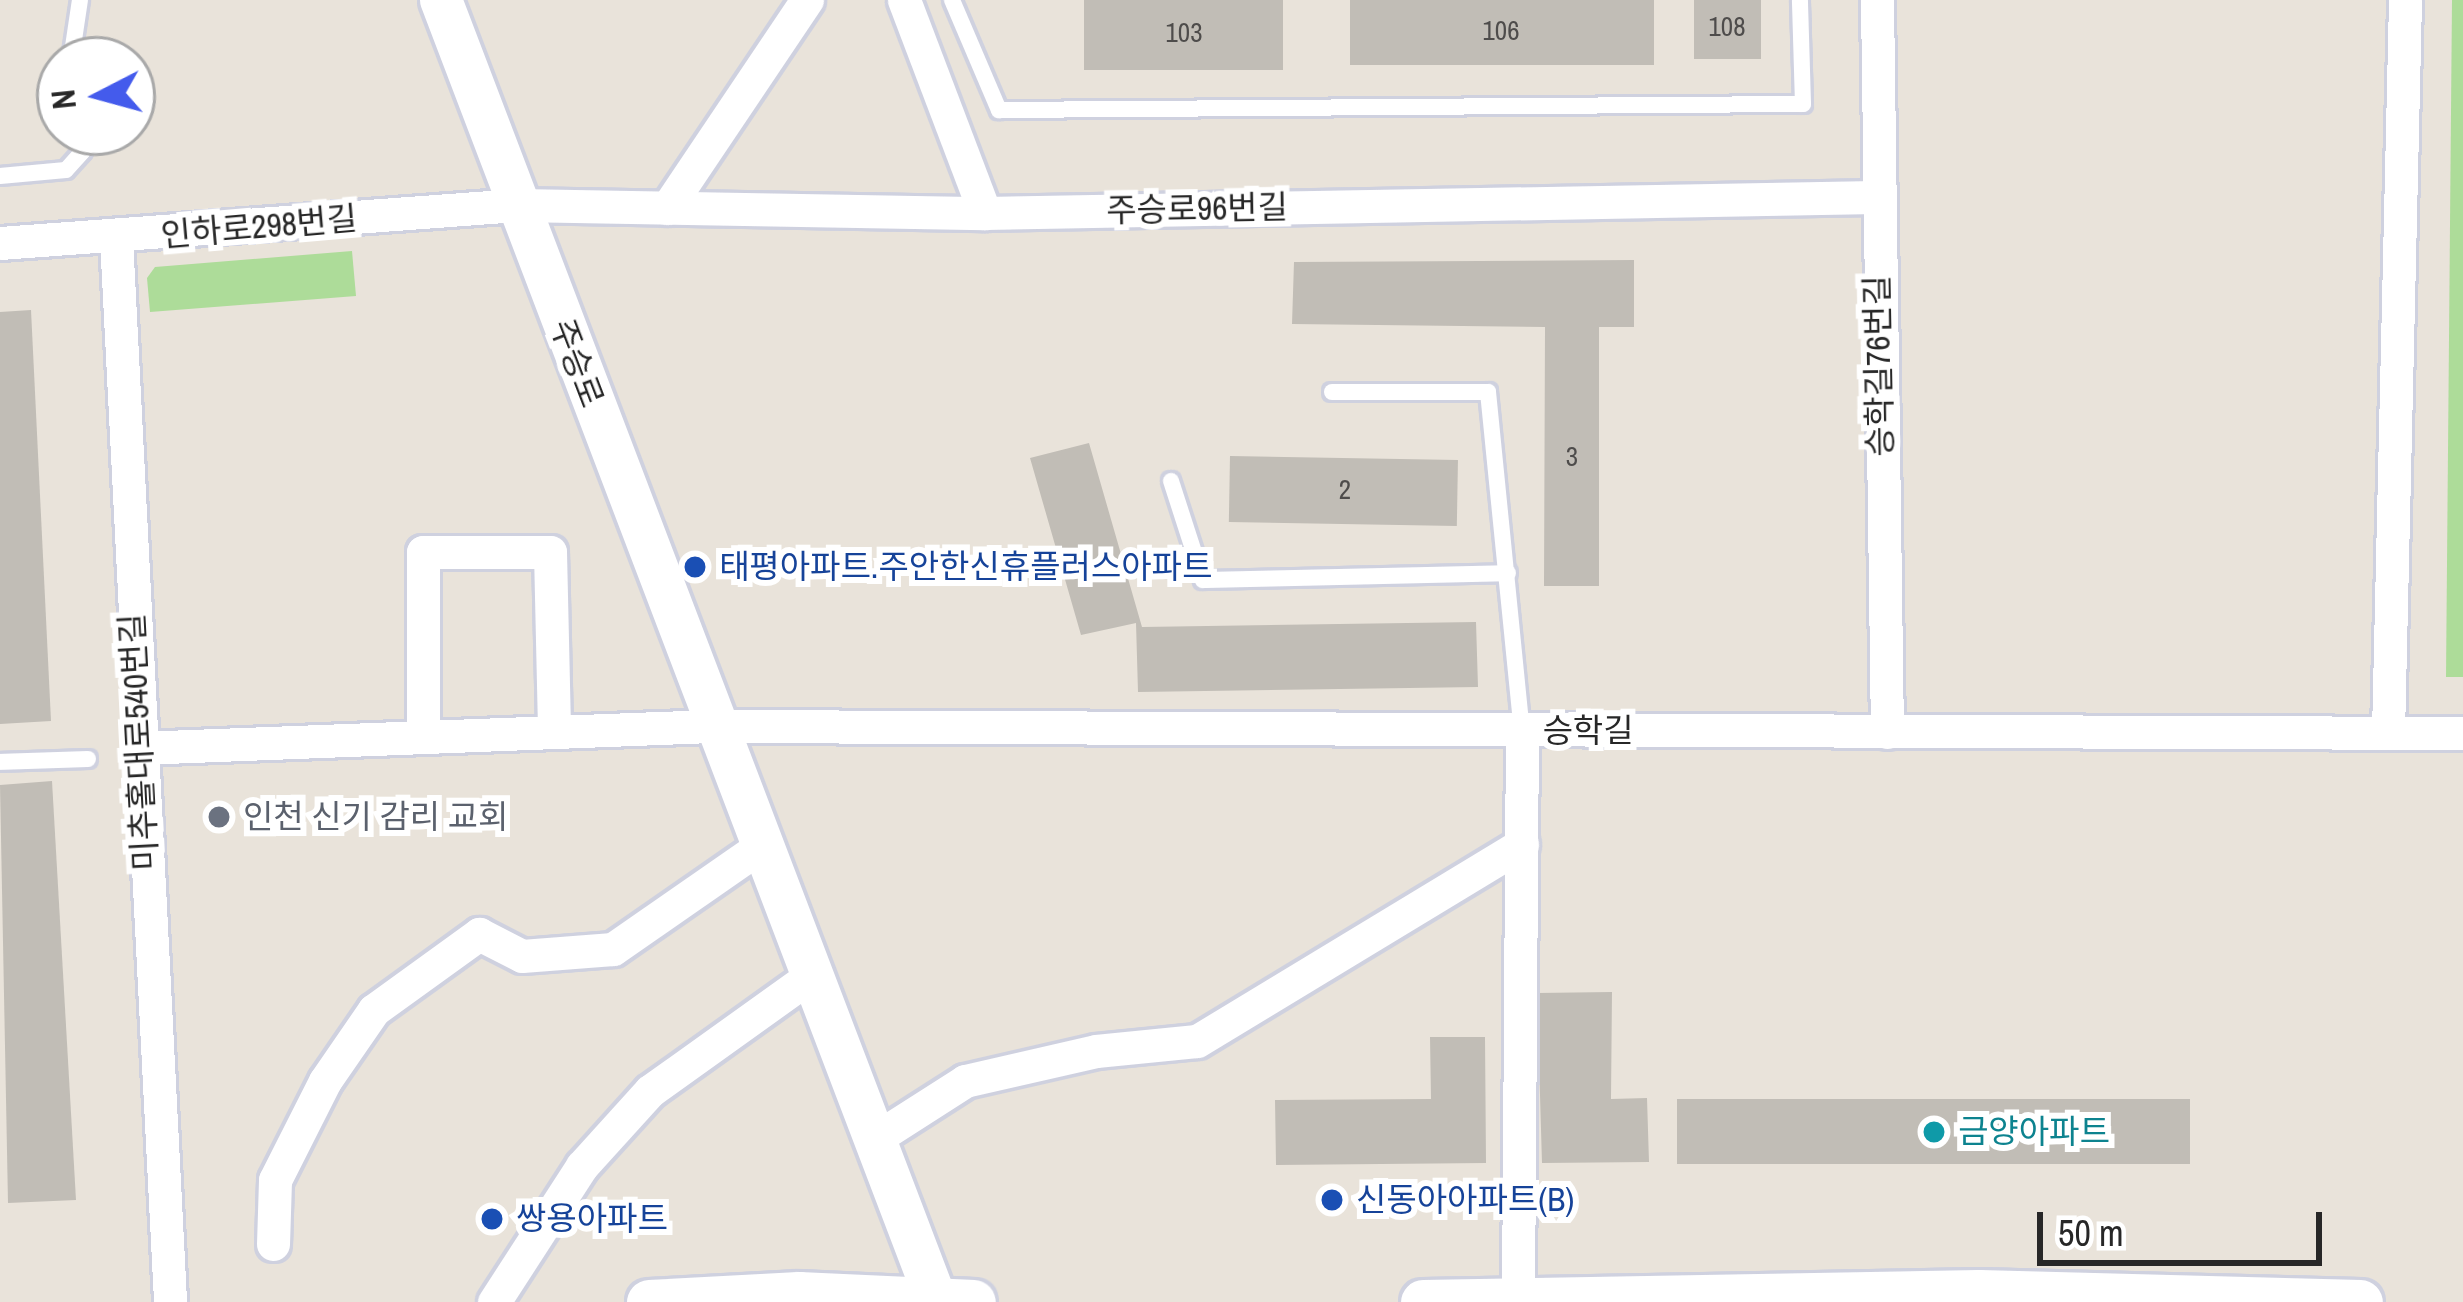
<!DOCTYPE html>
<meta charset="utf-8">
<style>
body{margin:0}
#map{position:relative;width:2463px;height:1302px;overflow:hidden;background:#e9e3da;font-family:"Archivo Narrow","Noto Sans KR",sans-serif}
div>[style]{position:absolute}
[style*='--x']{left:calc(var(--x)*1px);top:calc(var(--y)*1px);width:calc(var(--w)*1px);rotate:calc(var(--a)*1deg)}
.green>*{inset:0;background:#addc99}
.building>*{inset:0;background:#c1bdb6;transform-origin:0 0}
.roads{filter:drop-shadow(3px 0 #cfd1df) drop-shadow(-3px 0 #cfd1df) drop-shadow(0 3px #cfd1df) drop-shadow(0 -3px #cfd1df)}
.service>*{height:16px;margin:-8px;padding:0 8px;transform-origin:8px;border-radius:8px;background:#fff}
.minor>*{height:33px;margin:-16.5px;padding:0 16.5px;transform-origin:16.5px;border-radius:16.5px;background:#fff}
.tertiary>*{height:42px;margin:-21px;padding:0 21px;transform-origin:21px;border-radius:21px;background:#fff}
.secondary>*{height:45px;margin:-22.5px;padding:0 22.5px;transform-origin:22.5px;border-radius:22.5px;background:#fff}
.dots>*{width:33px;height:33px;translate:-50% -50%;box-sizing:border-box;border:6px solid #fff;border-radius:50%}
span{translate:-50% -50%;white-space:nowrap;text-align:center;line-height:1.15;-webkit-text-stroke:12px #fff;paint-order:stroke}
.number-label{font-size:27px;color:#4e4c4b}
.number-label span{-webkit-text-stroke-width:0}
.street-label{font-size:33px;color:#272727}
.transit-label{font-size:33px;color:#164399}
.left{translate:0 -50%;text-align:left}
.worship-label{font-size:33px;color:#5b616d}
.culture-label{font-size:33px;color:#0d838f}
.north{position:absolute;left:36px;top:36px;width:120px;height:120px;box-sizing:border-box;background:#fff;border:3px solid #a9a9a9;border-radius:50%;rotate:264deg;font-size:33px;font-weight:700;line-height:48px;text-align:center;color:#272727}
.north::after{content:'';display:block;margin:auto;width:42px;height:54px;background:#445bec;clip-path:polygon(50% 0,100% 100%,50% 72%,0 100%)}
.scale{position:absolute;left:2037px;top:1212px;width:285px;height:54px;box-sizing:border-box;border:6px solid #272727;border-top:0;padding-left:15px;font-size:36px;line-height:42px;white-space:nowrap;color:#272727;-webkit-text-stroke:9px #fff;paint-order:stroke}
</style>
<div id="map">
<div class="green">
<div style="clip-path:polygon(2452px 0,2463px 0,2463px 677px,2446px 677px)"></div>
<div style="clip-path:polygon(352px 251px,356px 296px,150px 312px,147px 278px,155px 267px)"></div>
</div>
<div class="building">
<div style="left:1084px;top:0;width:199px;height:70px"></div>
<div style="left:1350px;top:0;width:304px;height:65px"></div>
<div style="left:1694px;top:0;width:67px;height:59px"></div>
<div style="clip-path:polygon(1634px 260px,1634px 327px,1599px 327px,1599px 586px,1544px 586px,1545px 327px,1292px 324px,1294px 262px)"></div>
<div style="clip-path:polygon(31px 310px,51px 721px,0 724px,0 312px)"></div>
<div style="clip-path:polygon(1089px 443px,1142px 627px,1476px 622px,1478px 687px,1138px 692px,1136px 623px,1081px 635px,1030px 458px)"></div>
<div style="left:1230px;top:456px;width:228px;height:66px;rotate:1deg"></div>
<div style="clip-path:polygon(52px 781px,76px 1200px,8px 1203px,0 785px)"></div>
<div style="clip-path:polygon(1612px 992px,1611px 1099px,1647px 1098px,1649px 1162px,1542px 1163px,1537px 993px)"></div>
<div style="clip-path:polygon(1430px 1037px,1485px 1037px,1486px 1163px,1276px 1165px,1275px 1100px,1431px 1099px)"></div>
<div style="left:1677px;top:1099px;width:513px;height:65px"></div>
</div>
<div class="roads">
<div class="service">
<div style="--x:952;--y:0;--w:120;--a:66.9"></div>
<div style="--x:999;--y:110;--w:804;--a:-0.43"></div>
<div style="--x:1803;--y:104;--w:104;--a:-91.7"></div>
<div style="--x:71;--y:60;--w:61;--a:-81.5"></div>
<div style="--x:0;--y:176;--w:66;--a:-5.2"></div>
<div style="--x:66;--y:170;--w:25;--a:-48"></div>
<div style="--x:83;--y:151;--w:19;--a:-99"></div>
<div style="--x:1332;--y:392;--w:156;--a:0"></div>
<div style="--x:1488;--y:392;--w:340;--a:84.3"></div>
<div style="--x:1171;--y:481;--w:104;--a:72.1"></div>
<div style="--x:1203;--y:580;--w:305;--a:-1.3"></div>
<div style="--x:0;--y:762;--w:88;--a:-2"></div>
</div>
<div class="minor">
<div style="--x:904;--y:0;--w:228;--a:69.2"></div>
<div style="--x:1877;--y:0;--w:732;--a:89.22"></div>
<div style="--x:667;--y:208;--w:251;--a:-56.1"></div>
<div style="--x:116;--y:238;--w:1065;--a:87.09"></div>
<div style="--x:0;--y:243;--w:518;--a:-4.2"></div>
<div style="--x:517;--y:205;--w:468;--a:1"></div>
<div style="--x:985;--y:213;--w:891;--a:-1.03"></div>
<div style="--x:2388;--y:733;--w:733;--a:-88.67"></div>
<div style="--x:423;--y:737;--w:185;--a:-90"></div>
<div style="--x:423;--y:552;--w:127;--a:0"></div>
<div style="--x:550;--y:552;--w:180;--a:88.7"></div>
<div style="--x:139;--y:748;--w:573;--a:-2.2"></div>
<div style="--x:712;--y:726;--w:1751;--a:0.23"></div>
<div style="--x:876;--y:1138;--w:106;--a:-32.6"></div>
<div style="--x:965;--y:1081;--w:134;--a:-12.9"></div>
<div style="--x:1096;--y:1051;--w:101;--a:-5.7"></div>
<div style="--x:1197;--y:1041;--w:380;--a:-31.2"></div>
<div style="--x:273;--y:1244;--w:64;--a:-88.2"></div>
<div style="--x:275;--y:1180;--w:111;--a:-63.2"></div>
<div style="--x:325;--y:1081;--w:86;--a:-55.4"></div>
<div style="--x:374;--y:1010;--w:130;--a:-35.9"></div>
<div style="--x:479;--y:934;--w:48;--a:27.1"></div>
<div style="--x:522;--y:956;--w:91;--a:-4.4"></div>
<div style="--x:613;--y:949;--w:180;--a:-34.8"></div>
<div style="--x:1518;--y:1299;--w:569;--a:-89.6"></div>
<div style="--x:494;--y:1302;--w:162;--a:-57.1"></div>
<div style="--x:582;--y:1166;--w:101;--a:-47.8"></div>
<div style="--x:650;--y:1091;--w:199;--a:-35.6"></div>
</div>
<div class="tertiary">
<div style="--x:441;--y:0;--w:1393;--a:69.15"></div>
</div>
<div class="secondary">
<div style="--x:649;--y:1302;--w:150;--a:-3.1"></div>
<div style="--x:799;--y:1294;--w:174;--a:2.6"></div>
<div style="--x:1423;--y:1302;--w:556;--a:-1.03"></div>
<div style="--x:1979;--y:1292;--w:381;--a:1.5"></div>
</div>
</div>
<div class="dots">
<div style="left:695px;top:567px;background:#1a4fb4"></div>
<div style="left:219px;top:817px;background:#6b7280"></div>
<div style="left:1934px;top:1132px;background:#0f9aa8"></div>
<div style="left:1332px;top:1200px;background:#1a4fb4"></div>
<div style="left:492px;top:1219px;background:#1a4fb4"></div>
</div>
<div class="number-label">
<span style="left:1727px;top:27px">108</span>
<span style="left:1501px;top:31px">106</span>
<span style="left:1184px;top:33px">103</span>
<span style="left:1572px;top:457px">3</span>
<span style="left:1345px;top:490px">2</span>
</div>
<div class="street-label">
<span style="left:1197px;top:209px;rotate:-1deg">주승로96번길</span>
<span style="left:259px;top:227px;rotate:-5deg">인하로298번길</span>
<span style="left:577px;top:363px;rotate:69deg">주승로</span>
<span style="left:1879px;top:366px;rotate:-91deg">승학길76번길</span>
<span style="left:1588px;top:731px">승학길</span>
<span style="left:139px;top:742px;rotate:-93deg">미추홀대로540번길</span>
</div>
<div class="transit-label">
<span class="left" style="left:719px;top:567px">태평아파트.주안한신휴플러스아파트</span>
<span class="left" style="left:1356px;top:1200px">신동아아파트(B)</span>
<span class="left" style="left:516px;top:1219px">쌍용아파트</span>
</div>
<div class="worship-label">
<span class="left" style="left:243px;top:817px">인천 신기 감리 교회</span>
</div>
<div class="culture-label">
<span class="left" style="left:1958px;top:1132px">금양아파트</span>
</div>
<div class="north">N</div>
<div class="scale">50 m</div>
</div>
